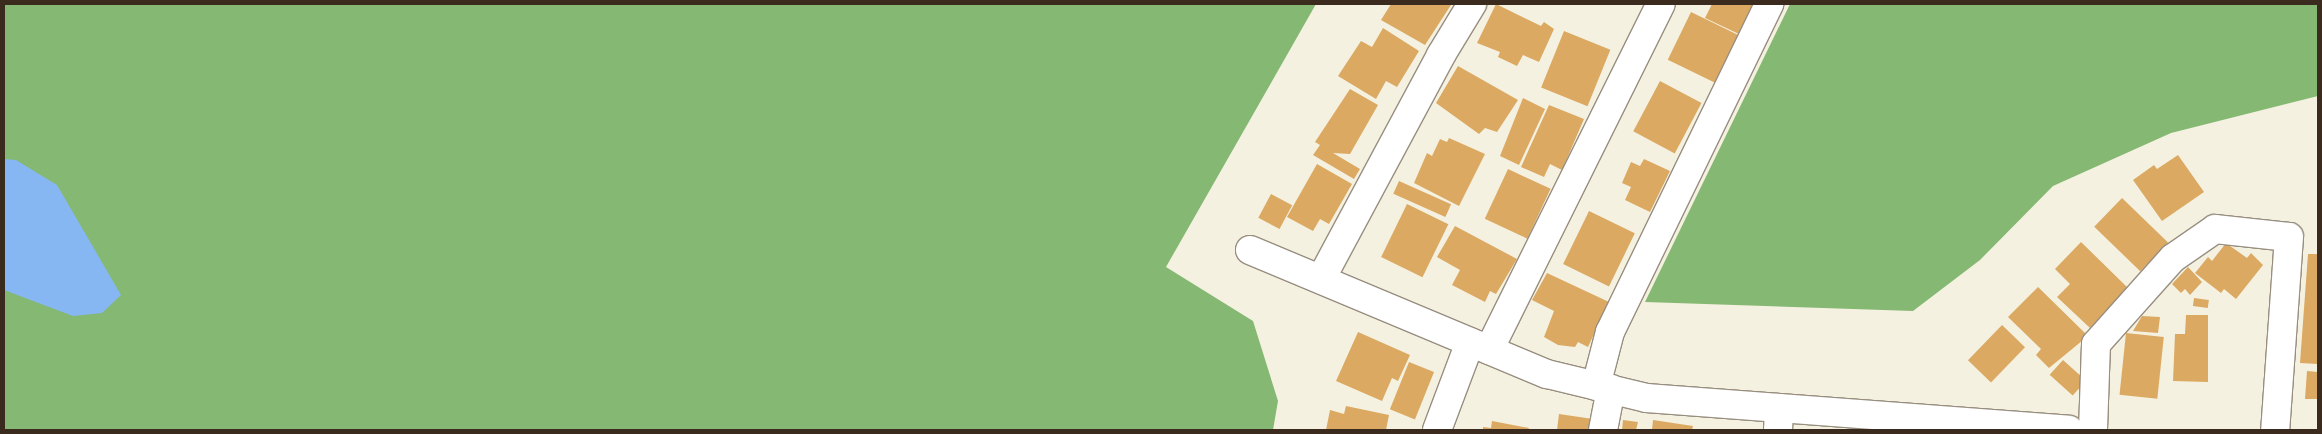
<!DOCTYPE html>
<style>
body{margin:0}
#map{position:relative;width:2322px;height:434px;overflow:hidden;background:#f5f1e1;font-family:Alegreya,serif}
div>[style]{position:absolute}
[style*='--x']{left:calc(var(--x)*1px);top:calc(var(--y)*1px);width:calc(var(--w)*1px);rotate:calc(var(--a)*1deg)}
.forest>*{inset:0;background:#84b873}
.water>*{inset:0;background:#87b7f2}
.building>*{inset:0;background:#dba961;transform-origin:0 0}
.roads{filter:drop-shadow(1px 0 #988e80) drop-shadow(-1px 0 #988e80) drop-shadow(0 1px #988e80) drop-shadow(0 -1px #988e80)}
.minor>*{height:28px;margin:-14px;padding:0 14px;transform-origin:14px;border-radius:14px;background:#fff}
.tertiary>*{height:28px;margin:-14px;padding:0 14px;transform-origin:14px;border-radius:14px;background:#fff}
span{translate:-50% -50%;white-space:nowrap;text-align:center;line-height:1.15;-webkit-text-stroke:5px #fff;paint-order:stroke}
.frame{position:absolute;inset:0;border:5px solid #3b2a1e;pointer-events:none}
</style>
<div id="map">
<div class="forest">
<div style="clip-path:polygon(4px 4px,1316px 4px,1166px 267px,1253px 321px,1278px 401px,1273px 430px,4px 430px)"></div>
<div style="clip-path:polygon(1790px 4px,2318px 4px,2318px 96px,2171px 133px,2053px 186px,1980px 260px,1913px 311px,1645px 302px)"></div>
</div>
<div class="water">
<div style="clip-path:polygon(4px 159px,16px 160px,57px 185px,121px 295px,102px 313px,73px 316px,4px 290px)"></div>
</div>
<div class="building">
<div style="clip-path:polygon(1391px 4px,1449px 4px,1451px 5px,1425px 45px,1381px 20px)"></div>
<div style="clip-path:polygon(1496px 4px,1541px 26px,1544px 22px,1554px 29px,1539px 62px,1523px 55px,1517px 66px,1498px 57px,1500px 52px,1477px 43px)"></div>
<div style="clip-path:polygon(1712px 4px,1755px 4px,1741px 35px,1705px 18px)"></div>
<div style="left:1691px;top:12px;width:52px;height:53px;rotate:26deg"></div>
<div style="clip-path:polygon(1383px 28px,1419px 51px,1397px 87px,1386px 81px,1376px 99px,1338px 76px,1361px 41px,1372px 47px)"></div>
<div style="left:1564px;top:31px;width:50px;height:61px;rotate:22deg"></div>
<div style="clip-path:polygon(1458px 66px,1518px 100px,1497px 132px,1485px 128px,1479px 134px,1436px 103px)"></div>
<div style="left:1660px;top:81px;width:47px;height:57px;rotate:28deg"></div>
<div style="clip-path:polygon(1350px 89px,1378px 105px,1350px 154px,1333px 153px,1360px 169px,1354px 179px,1313px 155px,1320px 145px,1315px 142px)"></div>
<div style="clip-path:polygon(1523px 98px,1545px 109px,1519px 165px,1500px 156px)"></div>
<div style="clip-path:polygon(1549px 105px,1584px 119px,1562px 170px,1550px 164px,1544px 177px,1521px 167px)"></div>
<div style="clip-path:polygon(1449px 138px,1485px 154px,1459px 206px,1414px 183px,1427px 153px,1432px 156px,1440px 139px,1447px 142px)"></div>
<div style="clip-path:polygon(2178px 155px,2204px 192px,2162px 221px,2133px 180px,2154px 165px,2157px 169px)"></div>
<div style="clip-path:polygon(1644px 159px,1670px 171px,1650px 212px,1625px 200px,1631px 187px,1622px 183px,1631px 162px,1640px 166px)"></div>
<div style="clip-path:polygon(1317px 164px,1352px 184px,1329px 224px,1320px 219px,1313px 231px,1287px 217px)"></div>
<div style="left:1508px;top:169px;width:47px;height:55px;rotate:25deg"></div>
<div style="left:1399px;top:181px;width:57px;height:14px;rotate:24deg"></div>
<div style="left:1271px;top:194px;width:24px;height:27px;rotate:28deg"></div>
<div style="left:2122px;top:198px;width:64px;height:40px;rotate:44deg"></div>
<div style="left:1407px;top:204px;width:46px;height:59px;rotate:26deg"></div>
<div style="left:1589px;top:211px;width:51px;height:59px;rotate:26deg"></div>
<div style="clip-path:polygon(1455px 226px,1517px 259px,1496px 294px,1490px 291px,1485px 302px,1452px 285px,1460px 270px,1437px 257px)"></div>
<div style="clip-path:polygon(2081px 242px,2128px 288px,2090px 328px,2057px 297px,2070px 284px,2055px 269px)"></div>
<div style="clip-path:polygon(2226px 243px,2247px 258px,2251px 253px,2263px 265px,2236px 299px,2224px 289px,2221px 293px,2195px 273px,2208px 257px,2212px 261px)"></div>
<div style="clip-path:polygon(2308px 254px,2318px 254px,2318px 364px,2300px 363px)"></div>
<div style="clip-path:polygon(2188px 267px,2202px 282px,2190px 295px,2185px 289px,2181px 293px,2172px 284px)"></div>
<div style="clip-path:polygon(1547px 273px,1609px 302px,1588px 347px,1578px 342px,1575px 347px,1558px 345px,1544px 337px,1554px 311px,1532px 300px)"></div>
<div style="clip-path:polygon(2038px 287px,2088px 336px,2049px 368px,2036px 355px,2041px 349px,2008px 317px)"></div>
<div style="left:2194px;top:298px;width:15px;height:8px;rotate:8deg"></div>
<div style="clip-path:polygon(2186px 315px,2208px 315px,2208px 382px,2173px 381px,2175px 334px,2185px 334px)"></div>
<div style="clip-path:polygon(2142px 316px,2160px 317px,2158px 333px,2133px 331px)"></div>
<div style="left:2002px;top:325px;width:32px;height:49px;rotate:44deg"></div>
<div style="clip-path:polygon(1358px 332px,1410px 355px,1398px 381px,1392px 378px,1382px 401px,1336px 381px)"></div>
<div style="left:2126px;top:333px;width:38px;height:62px;rotate:6deg"></div>
<div style="left:2063px;top:360px;width:31px;height:20px;rotate:42deg"></div>
<div style="left:1409px;top:362px;width:27px;height:51px;rotate:22deg"></div>
<div style="clip-path:polygon(2307px 371px,2318px 372px,2318px 399px,2305px 399px)"></div>
<div style="clip-path:polygon(1346px 406px,1389px 415px,1386px 430px,1326px 430px,1330px 410px,1344px 414px)"></div>
<div style="clip-path:polygon(1559px 414px,1593px 419px,1592px 430px,1557px 430px)"></div>
<div style="clip-path:polygon(1623px 420px,1638px 422px,1636px 430px,1622px 430px)"></div>
<div style="clip-path:polygon(1653px 420px,1693px 426px,1692px 430px,1652px 430px)"></div>
<div style="clip-path:polygon(1492px 421px,1529px 428px,1528px 430px,1483px 430px,1483px 427px,1491px 428px)"></div>
</div>
<div class="roads">
<div class="minor">
<div style="--x:1321;--y:279;--w:254;--a:-61.8"></div>
<div style="--x:1441;--y:55;--w:60;--a:-58.7"></div>
<div style="--x:1489;--y:350;--w:386;--a:-63.6"></div>
<div style="--x:1596;--y:386;--w:56;--a:-75.5"></div>
<div style="--x:1610;--y:332;--w:365;--a:-64.1"></div>
<div style="--x:1437;--y:430;--w:94;--a:-69.4"></div>
<div style="--x:1603;--y:430;--w:42;--a:-79"></div>
<div style="--x:1778;--y:430;--w:22;--a:-87"></div>
<div style="--x:2093;--y:430;--w:86;--a:-88"></div>
<div style="--x:2096;--y:344;--w:115;--a:-48.2"></div>
<div style="--x:2173;--y:258;--w:51;--a:-34.6"></div>
<div style="--x:2215;--y:229;--w:74;--a:6.2"></div>
<div style="--x:2289;--y:237;--w:194;--a:94.1"></div>
</div>
<div class="tertiary">
<div style="--x:1250;--y:250;--w:322;--a:22.7"></div>
<div style="--x:1547;--y:374;--w:103;--a:13.5"></div>
<div style="--x:1647;--y:398;--w:423;--a:4.3"></div>
</div>
</div>
<div class="frame"></div>
</div>
